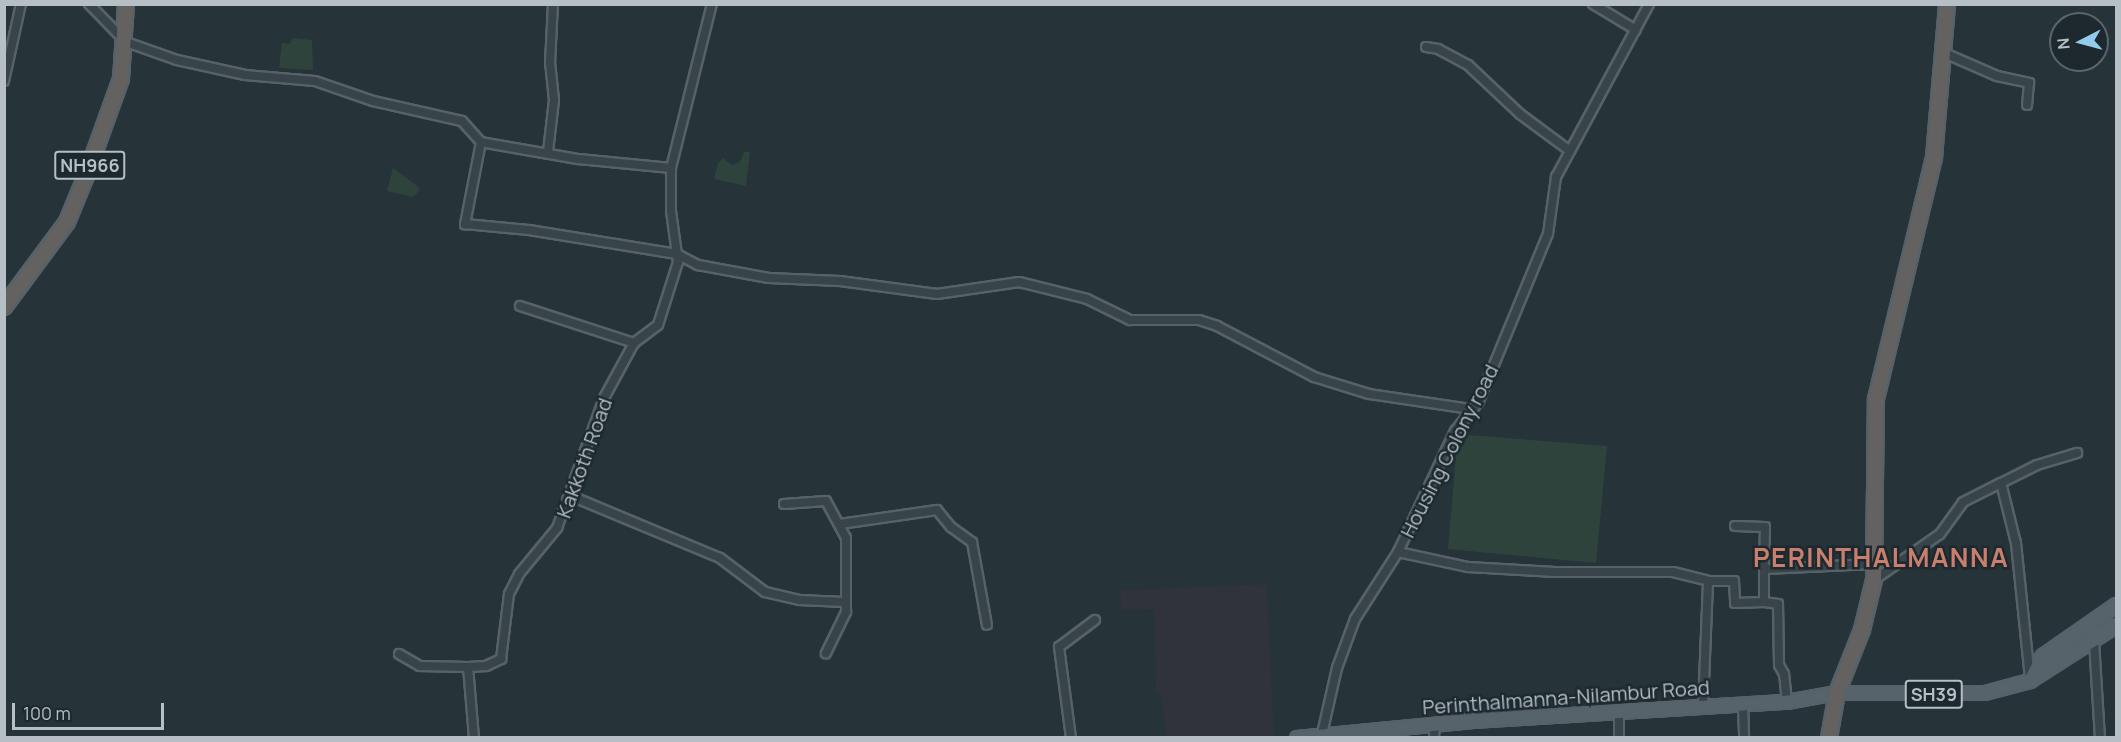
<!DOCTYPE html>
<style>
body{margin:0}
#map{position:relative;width:2121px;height:742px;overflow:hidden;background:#263339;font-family:Manrope,sans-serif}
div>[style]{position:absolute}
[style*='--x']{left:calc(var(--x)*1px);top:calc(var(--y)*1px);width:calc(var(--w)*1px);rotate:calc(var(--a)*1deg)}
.medical>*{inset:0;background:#30323c}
.green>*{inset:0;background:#2f433d}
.roads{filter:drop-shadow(2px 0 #576268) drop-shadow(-2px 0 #576268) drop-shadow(0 2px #576268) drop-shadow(0 -2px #576268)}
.minor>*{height:8px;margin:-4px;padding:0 4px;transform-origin:4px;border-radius:4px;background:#39444a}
.primary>*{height:12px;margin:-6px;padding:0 6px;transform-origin:6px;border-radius:6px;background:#57636a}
.trunk>*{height:14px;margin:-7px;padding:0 7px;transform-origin:7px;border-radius:7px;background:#636260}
span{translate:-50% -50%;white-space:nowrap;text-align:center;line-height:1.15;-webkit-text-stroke:5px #1e292f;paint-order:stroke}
.shield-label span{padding:2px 4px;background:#1e292f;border:2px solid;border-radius:4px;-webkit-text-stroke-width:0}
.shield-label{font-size:18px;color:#b5bfc5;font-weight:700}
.street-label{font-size:20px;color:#b5bfc5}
.district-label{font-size:26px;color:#c87f6d;font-weight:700;letter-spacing:1.5px}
.frame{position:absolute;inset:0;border:6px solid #b5bfc5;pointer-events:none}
.north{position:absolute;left:2049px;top:12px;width:60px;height:60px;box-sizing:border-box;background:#1e292f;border:2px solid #5a656b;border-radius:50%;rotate:264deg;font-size:16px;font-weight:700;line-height:24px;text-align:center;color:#b5bfc5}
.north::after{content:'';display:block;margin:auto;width:21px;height:27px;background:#94caec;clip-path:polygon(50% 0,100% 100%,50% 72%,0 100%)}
.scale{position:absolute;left:12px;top:703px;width:152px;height:27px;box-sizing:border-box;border:3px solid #b5bfc5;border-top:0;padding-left:8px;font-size:18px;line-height:21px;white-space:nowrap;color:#b5bfc5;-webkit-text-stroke:4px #1e292f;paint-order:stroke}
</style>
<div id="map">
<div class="medical">
<div style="clip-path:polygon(1267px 584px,1274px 736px,1167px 737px,1160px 694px,1156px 693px,1154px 609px,1121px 610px,1120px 590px)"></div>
</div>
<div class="green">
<div style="clip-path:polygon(293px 38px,312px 40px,313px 70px,279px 68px,282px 43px,290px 44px)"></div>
<div style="clip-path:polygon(744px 152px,750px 152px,746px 186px,714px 179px,718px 163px,723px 158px,732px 165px,740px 162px)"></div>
<div style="clip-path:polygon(393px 168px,417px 186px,420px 190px,413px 197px,387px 191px)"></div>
<div style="clip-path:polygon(1468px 435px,1607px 446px,1596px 563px,1448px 549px,1456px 455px)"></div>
</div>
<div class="roads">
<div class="minor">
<div style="--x:89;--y:4;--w:53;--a:45.8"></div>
<div style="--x:126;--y:42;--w:54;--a:19.4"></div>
<div style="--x:177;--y:60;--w:70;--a:12.4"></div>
<div style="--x:245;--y:75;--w:70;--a:4.9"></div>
<div style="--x:315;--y:81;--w:61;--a:19"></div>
<div style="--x:373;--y:101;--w:91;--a:12.7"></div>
<div style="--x:462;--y:121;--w:28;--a:48"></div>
<div style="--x:1593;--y:4;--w:50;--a:31.2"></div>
<div style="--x:1426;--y:47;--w:12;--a:9"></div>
<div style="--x:1438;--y:49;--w:34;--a:28"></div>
<div style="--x:1468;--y:65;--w:71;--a:43.3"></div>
<div style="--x:1520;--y:114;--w:62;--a:36.5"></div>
<div style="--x:1942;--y:52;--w:60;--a:23.6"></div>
<div style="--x:1997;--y:76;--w:33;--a:12"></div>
<div style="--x:2029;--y:83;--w:22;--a:95"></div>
<div style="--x:4;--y:81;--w:79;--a:-77.6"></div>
<div style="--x:481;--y:142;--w:84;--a:101"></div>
<div style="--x:465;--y:224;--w:64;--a:5.4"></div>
<div style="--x:529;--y:230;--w:150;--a:9.2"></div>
<div style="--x:677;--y:254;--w:24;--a:28"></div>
<div style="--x:698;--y:265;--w:72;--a:10.4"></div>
<div style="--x:769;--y:278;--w:71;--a:2.4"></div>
<div style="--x:840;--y:281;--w:98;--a:7.6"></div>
<div style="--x:937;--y:294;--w:83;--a:-8.3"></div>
<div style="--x:1019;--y:282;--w:70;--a:14"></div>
<div style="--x:1087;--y:299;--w:48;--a:26"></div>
<div style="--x:1130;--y:320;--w:69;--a:0"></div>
<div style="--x:1199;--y:320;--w:19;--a:18"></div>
<div style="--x:1217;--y:326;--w:110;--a:27.7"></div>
<div style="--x:1314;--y:377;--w:58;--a:17.2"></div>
<div style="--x:1369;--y:394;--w:102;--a:8.4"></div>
<div style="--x:548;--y:152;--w:52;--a:-83.4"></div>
<div style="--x:554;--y:100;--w:37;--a:-96"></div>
<div style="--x:550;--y:63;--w:59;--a:-87.1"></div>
<div style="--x:671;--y:168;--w:169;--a:-76"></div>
<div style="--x:520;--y:306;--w:120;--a:18"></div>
<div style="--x:2001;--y:483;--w:40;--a:-26.6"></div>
<div style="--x:2037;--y:465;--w:42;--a:-16.7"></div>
<div style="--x:571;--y:496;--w:161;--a:22.6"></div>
<div style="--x:720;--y:558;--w:56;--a:37.1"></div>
<div style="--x:765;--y:592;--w:36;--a:13"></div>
<div style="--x:800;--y:600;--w:44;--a:2.6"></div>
<div style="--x:784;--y:504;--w:42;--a:-4.1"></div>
<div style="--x:826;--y:501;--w:42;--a:61.6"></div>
<div style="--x:846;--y:538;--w:74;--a:90"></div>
<div style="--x:846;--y:612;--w:46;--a:116"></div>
<div style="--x:840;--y:524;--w:98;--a:-8.2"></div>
<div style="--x:937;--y:510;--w:22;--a:51"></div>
<div style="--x:951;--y:527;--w:26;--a:36"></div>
<div style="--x:972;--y:542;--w:84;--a:79.8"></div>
<div style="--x:1735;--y:526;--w:30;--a:2"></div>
<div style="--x:1765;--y:527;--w:42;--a:91.4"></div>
<div style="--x:1398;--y:552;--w:72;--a:12.1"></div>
<div style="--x:1468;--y:567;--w:87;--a:3.3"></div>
<div style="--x:1555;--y:572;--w:118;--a:0"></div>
<div style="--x:1673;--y:572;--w:36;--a:14"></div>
<div style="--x:1708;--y:581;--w:26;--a:0"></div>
<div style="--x:1734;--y:581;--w:22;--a:87"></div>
<div style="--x:1735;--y:603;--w:29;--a:-2"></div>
<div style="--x:1874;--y:580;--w:80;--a:-34.9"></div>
<div style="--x:1940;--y:534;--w:39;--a:-54"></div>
<div style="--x:1963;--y:502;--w:42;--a:-26.6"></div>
<div style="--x:2001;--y:483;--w:62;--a:76"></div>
<div style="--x:2016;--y:543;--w:137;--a:84.1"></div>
<div style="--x:2094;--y:641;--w:97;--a:86.5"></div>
<div style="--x:399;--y:654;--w:24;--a:30"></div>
<div style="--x:420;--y:666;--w:48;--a:1.2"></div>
<div style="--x:1787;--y:702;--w:28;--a:-96"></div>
<div style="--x:1784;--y:674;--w:10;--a:-119"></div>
<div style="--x:1779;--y:665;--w:61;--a:-90.9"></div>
<div style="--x:1778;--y:604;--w:14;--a:-172"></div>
<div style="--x:1764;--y:602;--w:33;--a:-90"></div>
<div style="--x:1764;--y:569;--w:110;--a:-2.6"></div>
<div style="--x:1743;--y:705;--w:33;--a:88"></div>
<div style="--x:1703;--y:707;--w:126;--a:-87.7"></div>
<div style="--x:1619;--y:711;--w:27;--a:90"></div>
<div style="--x:1322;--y:734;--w:68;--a:-77.2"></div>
<div style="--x:1337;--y:668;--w:52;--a:-69.8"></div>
<div style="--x:1355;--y:619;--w:80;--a:-57.3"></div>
<div style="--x:1398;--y:552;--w:134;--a:-64.8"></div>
<div style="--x:1455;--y:431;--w:38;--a:-51"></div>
<div style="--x:1479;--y:401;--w:181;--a:-67.6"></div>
<div style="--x:1548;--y:234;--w:58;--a:-82"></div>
<div style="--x:1556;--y:177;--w:196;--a:-61.7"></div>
<div style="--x:474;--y:738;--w:71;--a:-94.8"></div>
<div style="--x:468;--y:667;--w:18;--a:-3"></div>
<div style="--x:486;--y:666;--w:17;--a:-25"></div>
<div style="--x:501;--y:659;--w:65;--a:-83"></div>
<div style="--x:509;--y:594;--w:22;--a:-63"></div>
<div style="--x:519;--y:574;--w:60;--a:-50.4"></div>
<div style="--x:557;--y:528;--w:138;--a:-70.1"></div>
<div style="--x:604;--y:398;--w:63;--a:-61.4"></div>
<div style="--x:634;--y:343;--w:30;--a:-37"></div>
<div style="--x:658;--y:325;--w:66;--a:-72.4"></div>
<div style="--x:678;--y:262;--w:51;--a:-97.8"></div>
<div style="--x:671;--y:211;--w:43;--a:-90"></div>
<div style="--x:671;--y:168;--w:93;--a:-174.5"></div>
<div style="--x:578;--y:159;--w:98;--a:-170.1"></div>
<div style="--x:1071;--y:738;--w:92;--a:-97.5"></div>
<div style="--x:1059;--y:647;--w:45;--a:-36.9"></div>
<div style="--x:1434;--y:738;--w:14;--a:-86"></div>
</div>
<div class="primary">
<div style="--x:2030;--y:681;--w:28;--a:-63"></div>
<div style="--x:2043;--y:656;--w:89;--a:-34.9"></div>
<div style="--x:1297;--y:738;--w:177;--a:-5.5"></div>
<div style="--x:1473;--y:721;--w:315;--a:-3.5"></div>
<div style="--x:1787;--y:702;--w:51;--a:-10.2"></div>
<div style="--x:1837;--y:693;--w:148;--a:0"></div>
<div style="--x:1985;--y:693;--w:47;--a:-14.9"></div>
<div style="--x:2030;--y:681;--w:102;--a:-32.6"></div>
</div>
<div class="trunk">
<div style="--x:4;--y:307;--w:106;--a:-53.5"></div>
<div style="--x:67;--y:222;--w:50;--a:-67.6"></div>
<div style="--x:86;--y:176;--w:103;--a:-70.2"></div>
<div style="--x:121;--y:79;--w:75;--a:-86.2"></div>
<div style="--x:1829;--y:738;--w:46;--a:-79.9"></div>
<div style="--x:1837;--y:693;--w:68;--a:-68.4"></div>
<div style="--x:1862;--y:630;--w:51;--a:-76.5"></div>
<div style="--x:1874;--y:580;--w:181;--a:-89.4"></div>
<div style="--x:1876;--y:399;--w:249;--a:-76.5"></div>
<div style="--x:1934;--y:157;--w:154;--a:-85.1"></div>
</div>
</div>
<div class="shield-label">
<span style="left:90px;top:165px">NH966</span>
<span style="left:1934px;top:694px">SH39</span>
</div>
<div class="street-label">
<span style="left:1449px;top:451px;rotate:-63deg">Housing Colony road</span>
<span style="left:584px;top:458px;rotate:-70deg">Kakkoth Road</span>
<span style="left:1566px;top:697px;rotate:-4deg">Perinthalmanna-Nilambur Road</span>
</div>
<div class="district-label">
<span style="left:1881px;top:558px">PERINTHALMANNA</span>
</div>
<div class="frame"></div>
<div class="north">N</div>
<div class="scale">100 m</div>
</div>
